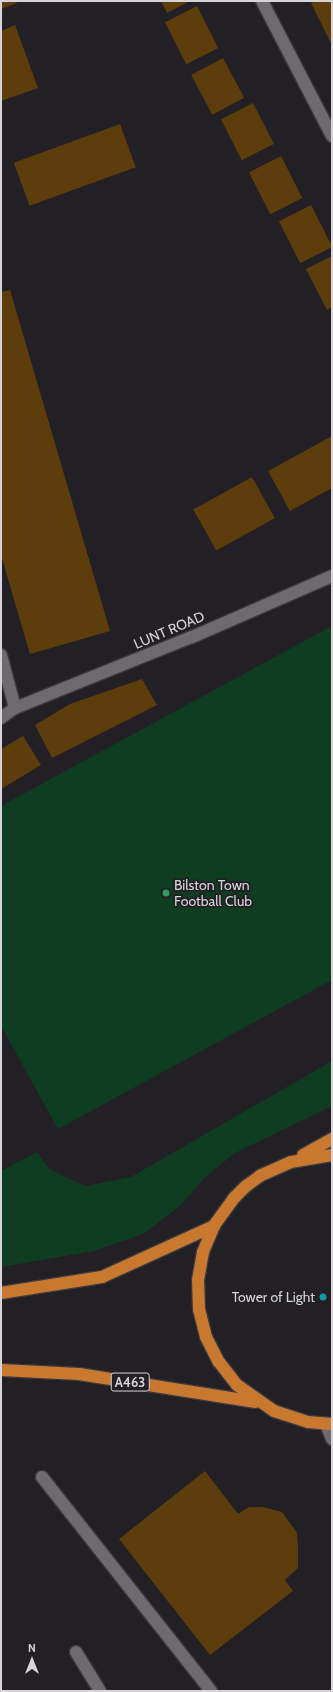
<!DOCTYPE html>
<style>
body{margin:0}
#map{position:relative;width:333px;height:1692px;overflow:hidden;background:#222025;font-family:Cabin,sans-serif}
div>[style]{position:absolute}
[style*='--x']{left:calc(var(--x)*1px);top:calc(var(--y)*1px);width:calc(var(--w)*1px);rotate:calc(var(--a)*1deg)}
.green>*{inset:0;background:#0e3d21}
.building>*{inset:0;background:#5d3d0b;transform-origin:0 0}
.roads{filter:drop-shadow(1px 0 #3c3a3e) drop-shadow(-1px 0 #3c3a3e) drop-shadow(0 1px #3c3a3e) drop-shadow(0 -1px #3c3a3e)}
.lane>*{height:12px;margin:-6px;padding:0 6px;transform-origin:6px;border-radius:6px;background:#6d6b70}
.street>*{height:12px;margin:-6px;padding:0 6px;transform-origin:6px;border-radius:6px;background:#6d6b70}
.highway>*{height:12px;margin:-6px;padding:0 6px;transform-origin:6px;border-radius:6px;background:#c8792f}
.dots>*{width:11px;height:11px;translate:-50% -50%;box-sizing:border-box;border:2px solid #222025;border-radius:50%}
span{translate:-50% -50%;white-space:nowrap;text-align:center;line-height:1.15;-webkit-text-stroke:3.5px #222025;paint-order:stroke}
.shield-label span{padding:1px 3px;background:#222025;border:1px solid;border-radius:3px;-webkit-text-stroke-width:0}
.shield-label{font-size:13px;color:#d6d4d8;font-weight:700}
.street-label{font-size:14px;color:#d6d4d8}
.poi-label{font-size:14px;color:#d6d4d8}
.left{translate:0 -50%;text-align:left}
.right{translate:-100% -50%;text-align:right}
.frame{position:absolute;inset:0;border:2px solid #d6d4d8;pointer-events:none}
.north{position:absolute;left:12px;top:1640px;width:40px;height:40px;-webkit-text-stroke:3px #222025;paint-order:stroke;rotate:0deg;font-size:11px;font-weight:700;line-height:16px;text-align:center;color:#d6d4d8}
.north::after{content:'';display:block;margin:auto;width:14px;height:18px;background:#d6d4d8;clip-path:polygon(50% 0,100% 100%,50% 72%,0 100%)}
</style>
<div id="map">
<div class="green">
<div style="clip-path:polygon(330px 627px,332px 631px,332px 980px,58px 1129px,1px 1026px,1px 806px)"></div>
<div style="clip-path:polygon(332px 1061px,332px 1106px,235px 1153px,204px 1178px,181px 1205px,145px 1233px,94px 1251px,1px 1267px,1px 1171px,37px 1152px,49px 1169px,85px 1186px,131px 1177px)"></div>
</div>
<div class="building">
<div style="clip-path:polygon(1px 1px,16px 1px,17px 3px,1px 9px)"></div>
<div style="clip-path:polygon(161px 1px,190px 1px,167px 13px)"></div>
<div style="clip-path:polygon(315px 1px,332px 1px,332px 45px,311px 3px)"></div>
<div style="left:197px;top:6px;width:47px;height:36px;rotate:63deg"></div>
<div style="clip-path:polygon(15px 25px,38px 88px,1px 101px,1px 31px)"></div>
<div style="left:223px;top:58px;width:45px;height:36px;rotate:62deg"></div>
<div style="left:253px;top:103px;width:46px;height:36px;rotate:63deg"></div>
<div style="left:120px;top:124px;width:46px;height:113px;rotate:70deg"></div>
<div style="left:281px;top:156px;width:47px;height:36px;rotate:63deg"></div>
<div style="left:311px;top:205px;width:47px;height:36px;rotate:63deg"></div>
<div style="clip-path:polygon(332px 256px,332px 307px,327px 310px,306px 269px)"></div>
<div style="clip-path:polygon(10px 290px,110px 631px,30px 654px,1px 555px,1px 292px)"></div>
<div style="clip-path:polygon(332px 436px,332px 488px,290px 511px,268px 471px)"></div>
<div style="left:252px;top:477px;width:47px;height:67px;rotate:61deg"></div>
<div style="clip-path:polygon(142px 679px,157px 705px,52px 758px,35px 725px,70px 704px)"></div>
<div style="clip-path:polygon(23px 736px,41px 765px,1px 789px,1px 749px)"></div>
<div style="clip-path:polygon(205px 1471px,238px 1514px,249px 1507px,263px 1507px,282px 1512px,297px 1533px,298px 1547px,298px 1568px,285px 1580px,293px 1591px,210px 1655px,119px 1539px)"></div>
</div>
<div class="roads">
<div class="lane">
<div style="--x:42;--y:1477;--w:273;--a:51.7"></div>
</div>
<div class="street">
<div style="--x:262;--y:1;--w:152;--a:62.6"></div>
<div style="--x:1;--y:655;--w:55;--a:75.2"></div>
<div style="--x:1;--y:718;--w:17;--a:-36"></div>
<div style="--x:15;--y:708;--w:191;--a:-21.9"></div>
<div style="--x:192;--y:637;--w:153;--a:-23.5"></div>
<div style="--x:326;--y:1424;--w:16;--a:68"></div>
<div style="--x:76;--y:1652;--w:46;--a:58.4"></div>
</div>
<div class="highway">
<div style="--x:303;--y:1155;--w:33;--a:-29"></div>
<div style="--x:332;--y:1155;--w:42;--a:170.3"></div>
<div style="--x:291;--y:1162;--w:34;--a:156"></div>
<div style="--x:260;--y:1176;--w:17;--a:144"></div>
<div style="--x:246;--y:1186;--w:17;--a:135"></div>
<div style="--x:234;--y:1198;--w:34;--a:126"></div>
<div style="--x:214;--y:1226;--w:28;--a:113"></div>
<div style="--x:203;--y:1252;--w:28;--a:100"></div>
<div style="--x:198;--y:1280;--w:29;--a:88"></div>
<div style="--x:199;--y:1309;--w:29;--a:76"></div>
<div style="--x:206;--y:1337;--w:28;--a:63"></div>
<div style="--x:219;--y:1362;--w:29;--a:52"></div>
<div style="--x:237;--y:1385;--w:45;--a:35.1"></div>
<div style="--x:274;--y:1411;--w:36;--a:18"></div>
<div style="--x:308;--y:1422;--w:24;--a:5"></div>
<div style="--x:1;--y:1293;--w:102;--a:-9"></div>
<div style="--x:102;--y:1277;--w:123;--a:-24.5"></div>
<div style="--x:1;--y:1370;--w:78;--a:2.9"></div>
<div style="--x:79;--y:1374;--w:179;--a:9"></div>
</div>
</div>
<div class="dots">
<div style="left:166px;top:893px;background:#2e9e5b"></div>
<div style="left:323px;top:1297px;background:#0f9aa8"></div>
</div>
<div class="shield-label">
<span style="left:130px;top:1382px">A463</span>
</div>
<div class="street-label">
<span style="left:169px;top:630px;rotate:-23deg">LUNT ROAD</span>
</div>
<div class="poi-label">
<span class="left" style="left:174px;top:893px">Bilston Town<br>Football Club</span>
<span class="right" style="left:315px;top:1297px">Tower of Light</span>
</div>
<div class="frame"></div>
<div class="north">N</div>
</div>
